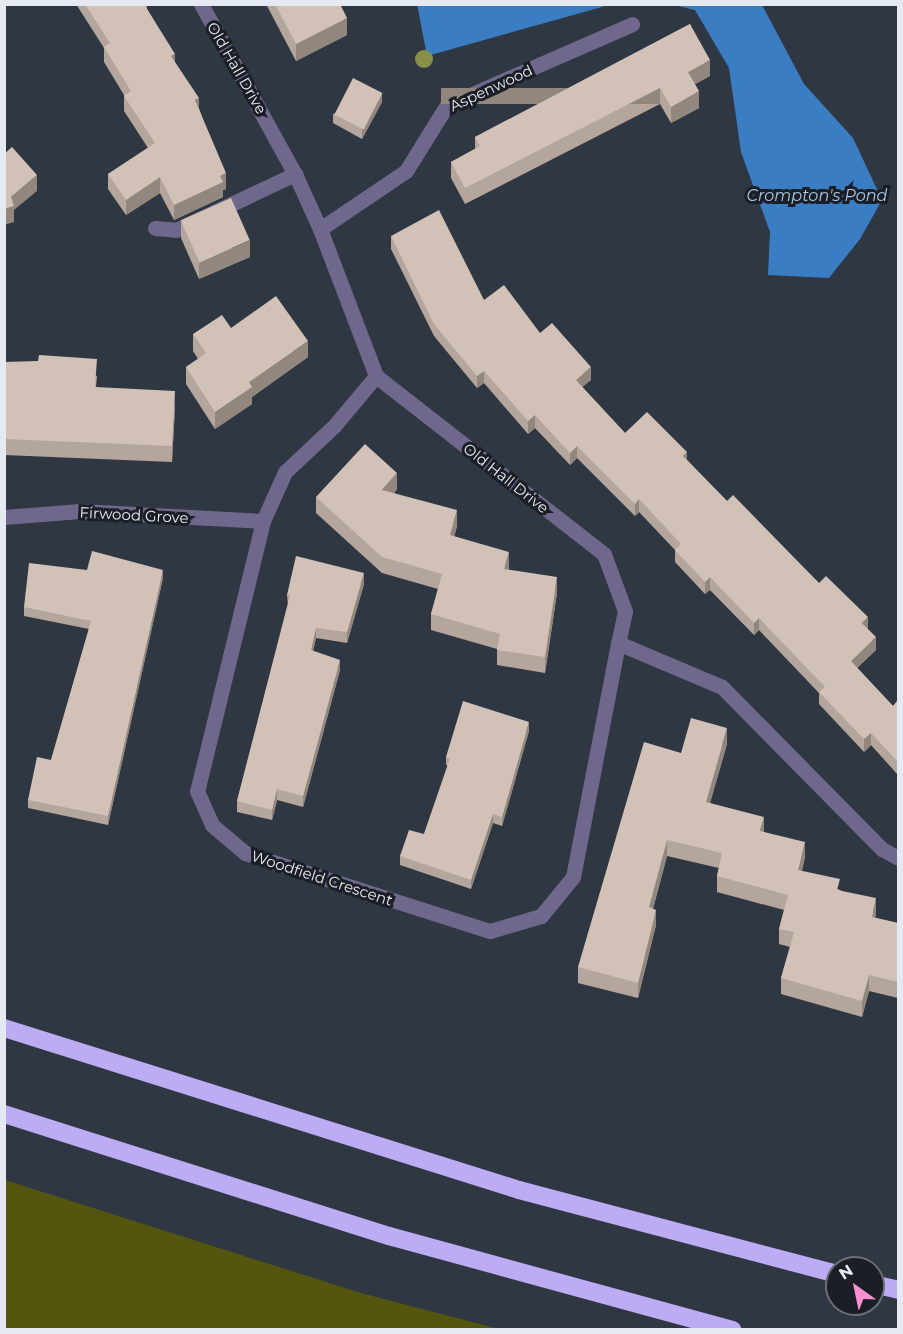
<!DOCTYPE html>
<style>
body{margin:0}
#map{position:relative;width:903px;height:1334px;overflow:hidden;background:#2f3743;font-family:Montserrat,sans-serif}
div>[style]{position:absolute}
[style*='--x']{left:calc(var(--x)*1px);top:calc(var(--y)*1px);width:calc(var(--w)*1px);rotate:calc(var(--a)*1deg)}
.green>*{inset:0;background:#54550e}
.water>*{inset:0;background:#3a7dc3}
.lane>*{height:15px;margin:-7.5px;padding:0 7.5px;transform-origin:7.5px;border-radius:7.5px;background:#70688c}
.street>*{height:15px;margin:-7.5px;padding:0 7.5px;transform-origin:7.5px;border-radius:7.5px;background:#70688c}
.highway>*{height:18px;margin:-9px;padding:0 9px;transform-origin:9px;border-radius:9px;background:#bdacf4}
.trees>*{width:18px;height:18px;margin:-9px;border-radius:50%;background:#898f48}
.wall>*{inset:0;background:#b4a69d}
.shaded-wall>*{inset:0;background:#92877f;transform-origin:0 0}
.building>*{inset:0;background:#d1c1b6;transform-origin:0 0}
span{translate:-50% -50%;white-space:nowrap;text-align:center;line-height:1.15;-webkit-text-stroke:6px #1b1e24;paint-order:stroke}
.street-label{font-size:15px;color:#e5eaf2}
.water-label{font-size:16px;color:#a8c8ed;font-style:italic}
.frame{position:absolute;inset:0;border:6px solid #e5eaf2;pointer-events:none}
.north{position:absolute;left:825px;top:1256px;width:60px;height:60px;box-sizing:border-box;background:#1b1e24;border:2px solid #6c7076;border-radius:50%;rotate:327deg;font-size:16px;font-weight:700;line-height:24px;text-align:center;color:#e5eaf2}
.north::after{content:'';display:block;margin:auto;width:21px;height:27px;background:#f790ce;clip-path:polygon(50% 0,100% 100%,50% 72%,0 100%)}
</style>
<div id="map">
<div class="green">
<div style="clip-path:polygon(5px 1180px,361px 1293px,499px 1329px,5px 1329px)"></div>
</div>
<div class="water">
<div style="clip-path:polygon(417px 4px,609px 4px,609px 5px,427px 56px)"></div>
<div style="clip-path:polygon(674px 5px,762px 5px,804px 84px,853px 138px,882px 200px,860px 239px,829px 278px,768px 275px,770px 232px,741px 152px,729px 68px,695px 10px)"></div>
</div>
<div class="lane">
<div style="--x:155;--y:228;--w:21;--a:5"></div>
<div style="--x:176;--y:230;--w:132;--a:-25.2"></div>
</div>
<div class="street">
<div style="--x:201;--y:4;--w:194;--a:61.1"></div>
<div style="--x:295;--y:174;--w:60;--a:65.6"></div>
<div style="--x:320;--y:229;--w:157;--a:69.1"></div>
<div style="--x:376;--y:376;--w:289;--a:38"></div>
<div style="--x:604;--y:554;--w:61;--a:69.8"></div>
<div style="--x:625;--y:611;--w:33;--a:102"></div>
<div style="--x:618;--y:643;--w:113;--a:22.9"></div>
<div style="--x:722;--y:687;--w:228;--a:45.4"></div>
<div style="--x:882;--y:849;--w:18;--a:29"></div>
<div style="--x:320;--y:229;--w:104;--a:-34"></div>
<div style="--x:406;--y:171;--w:78;--a:-58.2"></div>
<div style="--x:447;--y:105;--w:202;--a:-23.6"></div>
<div style="--x:376;--y:376;--w:65;--a:130"></div>
<div style="--x:334;--y:426;--w:67;--a:136.8"></div>
<div style="--x:285;--y:472;--w:54;--a:114.2"></div>
<div style="--x:263;--y:521;--w:278;--a:103.7"></div>
<div style="--x:197;--y:791;--w:37;--a:66"></div>
<div style="--x:212;--y:825;--w:43;--a:40.3"></div>
<div style="--x:245;--y:853;--w:257;--a:17.7"></div>
<div style="--x:490;--y:931;--w:53;--a:-16.4"></div>
<div style="--x:541;--y:916;--w:50;--a:-50.6"></div>
<div style="--x:573;--y:877;--w:238;--a:-79.1"></div>
<div style="--x:4;--y:517;--w:76;--a:-4.5"></div>
<div style="--x:80;--y:511;--w:183;--a:3.1"></div>
</div>
<div class="highway">
<div style="--x:4;--y:1028;--w:540;--a:17.46"></div>
<div style="--x:519;--y:1190;--w:329;--a:14.8"></div>
<div style="--x:4;--y:1114;--w:404;--a:17.6"></div>
<div style="--x:389;--y:1236;--w:356;--a:15.3"></div>
<div style="--x:873;--y:1284;--w:26;--a:13"></div>
</div>
<div class="trees">
<div style="left:424px;top:59px"></div>
</div>
<div class="wall">
<div style="clip-path:polygon(76px 4px,147px 4px,147px 9px,199px 108px,226px 189px,223px 190px,223px 197px,174px 220px,160px 193px,126px 215px,108px 189px,108px 174px,148px 148px,124px 111px,124px 95px,104px 62px,104px 48px)"></div>
<div style="clip-path:polygon(266px 4px,340px 4px,347px 35px,296px 61px)"></div>
<div style="clip-path:polygon(690px 24px,710px 76px,695px 84px,699px 108px,671px 123px,660px 104px,465px 204px,451px 178px,451px 162px,475px 149px,475px 137px)"></div>
<div style="clip-path:polygon(382px 102px,362px 139px,333px 123px,333px 114px)"></div>
<div style="clip-path:polygon(181px 222px,250px 257px,199px 279px,181px 238px)"></div>
<div style="clip-path:polygon(391px 236px,484px 300px,540px 333px,591px 380px,582px 387px,625px 433px,687px 460px,727px 501px,819px 583px,868px 629px,876px 650px,857px 668px,893px 706px,898px 700px,898px 775px,871px 745px,864px 752px,819px 704px,819px 693px,759px 630px,754px 635px,710px 590px,705px 594px,675px 562px,675px 550px,639px 512px,635px 516px,577px 458px,570px 465px,535px 428px,528px 434px,484px 383px,477px 388px,434px 336px,391px 249px)"></div>
<div style="clip-path:polygon(231px 328px,308px 357px,252px 397px,252px 404px,215px 429px,186px 384px,186px 367px,198px 359px,193px 351px,193px 334px)"></div>
<div style="clip-path:polygon(4px 362px,97px 376px,96px 387px,175px 407px,172px 462px,4px 455px)"></div>
<div style="clip-path:polygon(397px 489px,394px 493px,457px 526px,454px 537px,509px 568px,509px 570px,557px 593px,545px 673px,497px 665px,497px 649px,431px 630px,431px 614px,438px 589px,382px 573px,316px 513px,316px 497px)"></div>
<div style="clip-path:polygon(163px 578px,108px 825px,28px 808px,28px 800px,51px 760px,89px 629px,24px 616px,24px 607px)"></div>
<div style="clip-path:polygon(364px 584px,347px 643px,316px 638px,313px 651px,340px 670px,303px 807px,277px 800px,272px 820px,237px 812px,237px 801px,288px 605px,287px 595px)"></div>
<div style="clip-path:polygon(529px 731px,502px 826px,493px 823px,471px 889px,400px 865px,400px 856px,424px 834px,448px 766px,446px 765px,446px 757px)"></div>
<div style="clip-path:polygon(727px 744px,710px 803px,764px 832px,805px 857px,802px 871px,840px 890px,876px 914px,875px 918px,898px 923px,898px 998px,869px 991px,862px 1017px,781px 994px,781px 978px,790px 947px,779px 944px,779px 929px,784px 910px,717px 892px,717px 876px,719px 868px,667px 856px,653px 909px,656px 925px,638px 998px,578px 983px,578px 967px,681px 753px)"></div>
</div>
<div class="shaded-wall">
<div style="clip-path:polygon(347px 18px,347px 35px,296px 61px,296px 44px)"></div>
<div style="clip-path:polygon(175px 54px,175px 69px,171px 56px)"></div>
<div style="clip-path:polygon(710px 60px,710px 76px,688px 88px,688px 72px)"></div>
<div style="left:660px;top:88px;width:16px;height:219px;rotate:90deg"></div>
<div style="clip-path:polygon(699px 91px,699px 108px,671px 123px,671px 107px)"></div>
<div style="clip-path:polygon(382px 93px,382px 102px,362px 139px,362px 130px)"></div>
<div style="clip-path:polygon(199px 98px,199px 113px,195px 100px)"></div>
<div style="clip-path:polygon(226px 173px,226px 189px,223px 190px,223px 197px,174px 220px,174px 205px,220px 176px)"></div>
<div style="clip-path:polygon(37px 175px,37px 191px,14px 210px,14px 222px,4px 225px,4px 209px,11px 197px)"></div>
<div style="clip-path:polygon(160px 177px,160px 193px,126px 215px,126px 200px)"></div>
<div style="clip-path:polygon(250px 240px,250px 257px,199px 279px,199px 263px)"></div>
<div style="clip-path:polygon(308px 341px,308px 357px,252px 397px,252px 404px,215px 429px,215px 412px,249px 382px)"></div>
<div style="clip-path:polygon(591px 367px,591px 380px,576px 392px,576px 380px)"></div>
<div style="clip-path:polygon(484px 371px,484px 383px,477px 388px,477px 376px)"></div>
<div style="clip-path:polygon(175px 391px,175px 407px,172px 462px,172px 446px)"></div>
<div style="clip-path:polygon(535px 415px,535px 428px,528px 434px,528px 421px)"></div>
<div style="clip-path:polygon(577px 446px,577px 458px,570px 465px,570px 453px)"></div>
<div style="clip-path:polygon(687px 452px,687px 464px,683px 456px)"></div>
<div style="clip-path:polygon(397px 473px,397px 489px,382px 505px,382px 490px)"></div>
<div style="clip-path:polygon(639px 499px,639px 512px,635px 516px,635px 504px)"></div>
<div style="clip-path:polygon(457px 510px,457px 526px,450px 551px,450px 535px)"></div>
<div style="clip-path:polygon(509px 552px,509px 568px,504px 585px,504px 569px)"></div>
<div style="clip-path:polygon(163px 570px,163px 578px,108px 825px,108px 816px)"></div>
<div style="clip-path:polygon(364px 573px,364px 584px,347px 643px,347px 632px)"></div>
<div style="clip-path:polygon(557px 577px,557px 593px,545px 673px,545px 657px)"></div>
<div style="clip-path:polygon(710px 577px,710px 590px,705px 594px,705px 582px)"></div>
<div style="clip-path:polygon(868px 617px,868px 629px,862px 623px)"></div>
<div style="clip-path:polygon(759px 618px,759px 630px,754px 635px,754px 623px)"></div>
<div style="clip-path:polygon(316px 628px,316px 638px,311px 661px,311px 650px)"></div>
<div style="clip-path:polygon(876px 637px,876px 650px,851px 673px,851px 661px)"></div>
<div style="clip-path:polygon(340px 660px,340px 670px,303px 807px,303px 796px)"></div>
<div style="clip-path:polygon(529px 722px,529px 731px,502px 826px,502px 817px)"></div>
<div style="clip-path:polygon(727px 728px,727px 744px,706px 817px,706px 802px)"></div>
<div style="clip-path:polygon(871px 733px,871px 745px,864px 752px,864px 739px)"></div>
<div style="clip-path:polygon(277px 789px,277px 800px,272px 820px,272px 810px)"></div>
<div style="clip-path:polygon(493px 814px,493px 823px,471px 889px,471px 880px)"></div>
<div style="clip-path:polygon(764px 817px,764px 833px,760px 831px)"></div>
<div style="clip-path:polygon(667px 840px,667px 856px,649px 923px,649px 907px)"></div>
<div style="clip-path:polygon(805px 842px,805px 857px,798px 886px,798px 870px)"></div>
<div style="clip-path:polygon(876px 898px,876px 914px,872px 933px,872px 917px)"></div>
<div style="clip-path:polygon(656px 910px,656px 925px,638px 998px,638px 983px)"></div>
<div style="clip-path:polygon(869px 975px,869px 991px,862px 1017px,862px 1001px)"></div>
</div>
<div class="building">
<div style="clip-path:polygon(85px 4px,144px 4px,175px 54px,171px 56px,199px 98px,195px 100px,226px 173px,220px 176px,223px 182px,174px 205px,160px 177px,126px 200px,108px 174px,155px 143px,124px 96px,131px 91px,104px 47px,110px 43px)"></div>
<div style="clip-path:polygon(275px 4px,340px 4px,347px 18px,296px 44px)"></div>
<div style="clip-path:polygon(690px 24px,710px 60px,688px 72px,699px 91px,671px 107px,660px 88px,465px 188px,451px 162px,480px 146px,475px 137px)"></div>
<div style="left:353px;top:78px;width:33px;height:41px;rotate:27deg"></div>
<div style="clip-path:polygon(12px 147px,37px 175px,11px 197px,14px 206px,4px 209px,4px 154px)"></div>
<div style="left:231px;top:198px;width:46px;height:55px;rotate:66deg"></div>
<div style="clip-path:polygon(439px 210px,484px 300px,504px 285px,540px 333px,552px 323px,591px 367px,576px 380px,625px 433px,647px 412px,687px 452px,683px 456px,727px 501px,733px 495px,819px 583px,826px 576px,868px 617px,862px 623px,876px 637px,851px 661px,893px 706px,898px 700px,898px 762px,871px 733px,864px 739px,819px 692px,825px 687px,759px 618px,754px 623px,710px 577px,705px 582px,675px 550px,681px 544px,639px 499px,635px 504px,577px 446px,570px 453px,535px 415px,528px 421px,484px 371px,477px 376px,434px 324px,391px 236px)"></div>
<div style="clip-path:polygon(276px 296px,308px 341px,249px 382px,252px 387px,215px 412px,186px 367px,206px 353px,193px 334px,222px 315px,231px 328px)"></div>
<div style="clip-path:polygon(39px 355px,97px 359px,95px 387px,175px 391px,172px 446px,4px 439px,4px 362px,38px 361px)"></div>
<div style="clip-path:polygon(365px 444px,397px 473px,382px 490px,457px 510px,450px 535px,509px 552px,504px 569px,557px 577px,545px 657px,497px 650px,500px 634px,431px 614px,442px 574px,382px 557px,316px 497px)"></div>
<div style="clip-path:polygon(92px 551px,163px 570px,108px 816px,28px 800px,37px 757px,51px 760px,91px 621px,24px 607px,29px 563px,87px 570px)"></div>
<div style="clip-path:polygon(296px 556px,364px 573px,347px 632px,316px 628px,311px 650px,340px 660px,303px 796px,277px 789px,272px 810px,237px 801px,290px 595px,287px 595px)"></div>
<div style="clip-path:polygon(463px 701px,529px 722px,502px 817px,493px 814px,471px 880px,400px 856px,409px 830px,424px 834px,450px 758px,446px 757px)"></div>
<div style="clip-path:polygon(691px 718px,727px 728px,706px 802px,764px 817px,760px 831px,805px 842px,798px 870px,840px 879px,837px 890px,876px 898px,872px 917px,898px 923px,898px 982px,869px 975px,862px 1001px,781px 978px,794px 932px,779px 929px,788px 895px,717px 876px,722px 853px,667px 840px,649px 907px,656px 910px,638px 983px,578px 967px,644px 742px,681px 753px)"></div>
</div>
<div class="street-label">
<span style="left:237px;top:68px;rotate:60deg">Old Hall Drive</span>
<span style="left:491px;top:88px;rotate:-25deg">Aspenwood</span>
<span style="left:506px;top:478px;rotate:38deg">Old Hall Drive</span>
<span style="left:134px;top:515px;rotate:3deg">Firwood Grove</span>
<span style="left:322px;top:878px;rotate:18deg">Woodfield Crescent</span>
</div>
<div class="water-label">
<span style="left:817px;top:196px">Crompton's Pond</span>
</div>
<div class="frame"></div>
<div class="north">N</div>
</div>
